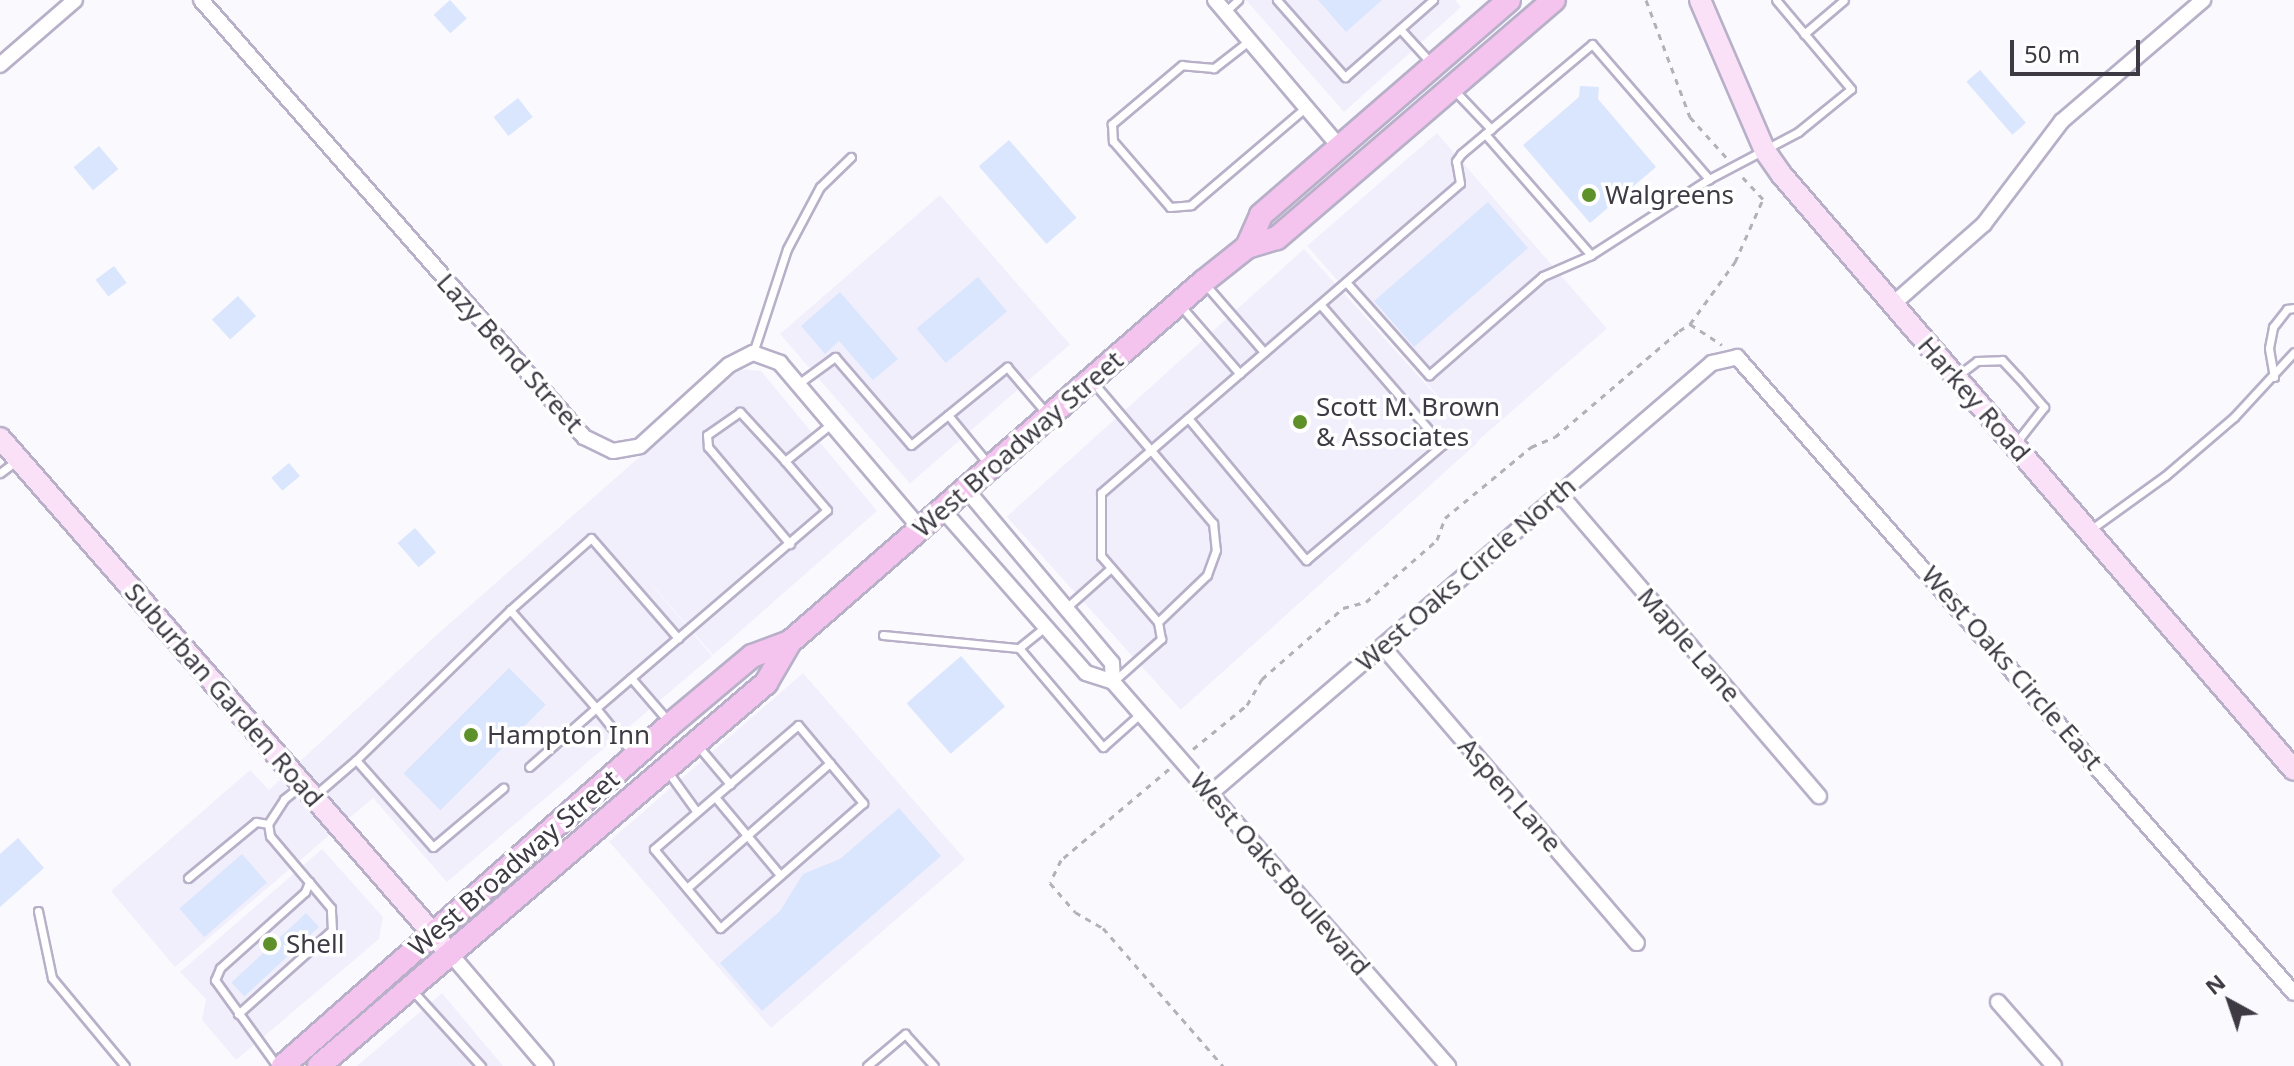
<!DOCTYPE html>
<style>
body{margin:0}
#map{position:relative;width:2294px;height:1066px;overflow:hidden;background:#faf9fe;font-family:"Noto Sans",sans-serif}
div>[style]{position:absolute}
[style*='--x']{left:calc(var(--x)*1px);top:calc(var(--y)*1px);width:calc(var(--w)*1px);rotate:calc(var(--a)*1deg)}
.built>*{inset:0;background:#f2effc;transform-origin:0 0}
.building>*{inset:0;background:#dae6fd;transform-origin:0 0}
.path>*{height:3px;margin-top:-1.5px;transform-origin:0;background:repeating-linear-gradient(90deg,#b3b1b8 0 6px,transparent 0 12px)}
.roads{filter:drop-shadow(2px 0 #b7b0c8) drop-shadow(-2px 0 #b7b0c8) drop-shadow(0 2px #b7b0c8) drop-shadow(0 -2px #b7b0c8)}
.lane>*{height:7px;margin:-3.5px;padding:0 3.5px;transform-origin:3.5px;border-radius:3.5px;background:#fff}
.street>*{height:14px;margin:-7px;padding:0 7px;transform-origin:7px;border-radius:7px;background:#fff}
.secondary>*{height:20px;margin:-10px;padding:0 10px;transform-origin:10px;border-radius:10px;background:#fae1f7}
.primary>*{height:22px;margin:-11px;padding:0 11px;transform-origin:11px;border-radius:11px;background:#f4c3ee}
.dots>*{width:22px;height:22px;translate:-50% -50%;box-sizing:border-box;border:4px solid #fff;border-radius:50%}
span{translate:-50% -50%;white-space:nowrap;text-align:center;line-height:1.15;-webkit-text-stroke:7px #fff;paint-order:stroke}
.poi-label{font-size:26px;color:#3d3a44}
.left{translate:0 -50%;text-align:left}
.street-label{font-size:26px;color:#3d3a44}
.north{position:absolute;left:2190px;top:962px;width:80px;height:80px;-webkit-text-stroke:6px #fff;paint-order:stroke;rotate:320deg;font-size:22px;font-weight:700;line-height:32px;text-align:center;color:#3d3a44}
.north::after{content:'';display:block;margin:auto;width:28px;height:36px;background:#3d3a44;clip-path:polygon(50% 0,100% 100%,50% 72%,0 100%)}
.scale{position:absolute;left:2010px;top:40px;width:130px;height:36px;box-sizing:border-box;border:4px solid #3d3a44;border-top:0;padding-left:10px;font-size:24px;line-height:28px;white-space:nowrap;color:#3d3a44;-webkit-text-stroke:6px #fff;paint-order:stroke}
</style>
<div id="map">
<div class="built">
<div style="clip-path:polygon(1246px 0,1455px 0,1461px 7px,1344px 112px)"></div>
<div style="left:1437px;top:133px;width:259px;height:172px;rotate:49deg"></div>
<div style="left:940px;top:195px;width:198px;height:212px;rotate:49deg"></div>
<div style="left:1304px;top:249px;width:260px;height:400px;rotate:48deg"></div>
<div style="clip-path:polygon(740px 369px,761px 371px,877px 511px,713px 655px,635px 565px,712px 656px,447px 882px,373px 798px,175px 967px,111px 891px,250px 770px,269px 790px,441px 631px)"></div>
<div style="left:803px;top:673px;width:247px;height:257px;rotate:49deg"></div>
<div style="clip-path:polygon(322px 849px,383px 917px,379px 939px,236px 1060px,202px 1020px,206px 999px,180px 972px)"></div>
<div style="clip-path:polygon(442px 993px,503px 1066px,357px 1066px)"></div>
</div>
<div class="building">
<div style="left:450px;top:0;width:25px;height:22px;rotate:48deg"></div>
<div style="clip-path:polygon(1318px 0,1382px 0,1346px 32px)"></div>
<div style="left:1980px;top:70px;width:70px;height:18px;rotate:49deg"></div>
<div style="clip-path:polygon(1580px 86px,1599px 87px,1598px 99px,1656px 167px,1590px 223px,1523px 145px,1579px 97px)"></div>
<div style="left:518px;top:98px;width:24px;height:31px;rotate:52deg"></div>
<div style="left:1009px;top:140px;width:103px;height:40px;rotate:49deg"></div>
<div style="left:99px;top:146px;width:30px;height:33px;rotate:50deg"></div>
<div style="left:1488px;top:202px;width:61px;height:151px;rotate:49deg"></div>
<div style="left:114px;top:266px;width:21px;height:23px;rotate:53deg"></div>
<div style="left:978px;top:277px;width:45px;height:80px;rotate:50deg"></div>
<div style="clip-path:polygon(840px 292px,898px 359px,873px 380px,839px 341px,825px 354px,801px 326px)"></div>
<div style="left:238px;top:296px;width:27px;height:35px;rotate:48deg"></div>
<div style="left:289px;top:463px;width:17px;height:23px;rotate:50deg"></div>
<div style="left:415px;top:528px;width:32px;height:23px;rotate:49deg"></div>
<div style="left:961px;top:656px;width:67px;height:72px;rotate:49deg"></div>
<div style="left:509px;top:668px;width:52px;height:149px;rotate:45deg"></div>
<div style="clip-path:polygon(899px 808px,941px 856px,762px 1011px,720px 963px,780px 911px,803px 874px,840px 859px)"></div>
<div style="clip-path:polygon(18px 838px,44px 868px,0 907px,0 854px)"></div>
<div style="left:242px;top:854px;width:38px;height:83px;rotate:49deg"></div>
<div style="left:306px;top:913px;width:19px;height:102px;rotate:47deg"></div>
</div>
<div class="path">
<div style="--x:1646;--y:0;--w:125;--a:69.4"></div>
<div style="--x:1690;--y:117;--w:54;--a:48"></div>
<div style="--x:1690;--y:324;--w:77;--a:-54"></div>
<div style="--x:1735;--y:262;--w:69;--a:-66"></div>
<div style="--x:1763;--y:199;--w:33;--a:-133"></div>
<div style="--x:1193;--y:749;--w:70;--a:-39.2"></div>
<div style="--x:1247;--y:705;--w:30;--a:-60"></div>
<div style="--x:1262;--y:679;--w:108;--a:-41.2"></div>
<div style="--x:1343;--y:608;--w:24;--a:-15"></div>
<div style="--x:1366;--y:602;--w:94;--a:-41.1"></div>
<div style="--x:1437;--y:540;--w:23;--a:-70"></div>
<div style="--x:1445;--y:518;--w:112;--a:-39.5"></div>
<div style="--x:1531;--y:447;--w:26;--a:-23"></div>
<div style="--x:1555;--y:437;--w:163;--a:-40.5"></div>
<div style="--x:1679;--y:331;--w:13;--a:-32"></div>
<div style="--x:1690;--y:324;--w:38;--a:33"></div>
<div style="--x:1169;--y:769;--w:141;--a:139.9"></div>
<div style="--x:1061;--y:860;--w:25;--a:116"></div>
<div style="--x:1050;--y:883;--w:38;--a:49"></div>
<div style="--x:1075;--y:912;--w:32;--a:30"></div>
<div style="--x:1103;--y:928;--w:183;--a:49"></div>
</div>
<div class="roads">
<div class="lane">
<div style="--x:1277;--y:0;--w:103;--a:48.6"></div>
<div style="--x:1345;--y:77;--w:117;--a:-41.2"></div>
<div style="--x:1225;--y:12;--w:18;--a:-43"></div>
<div style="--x:1400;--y:29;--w:46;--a:47.6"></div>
<div style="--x:1804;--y:34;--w:52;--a:-40.4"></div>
<div style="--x:1250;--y:40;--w:46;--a:142.1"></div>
<div style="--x:1214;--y:68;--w:32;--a:-175"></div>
<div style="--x:1182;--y:65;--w:92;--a:139.9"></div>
<div style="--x:1112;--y:124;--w:17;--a:87"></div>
<div style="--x:1113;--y:141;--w:87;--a:49.2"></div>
<div style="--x:1170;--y:207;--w:21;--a:-5"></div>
<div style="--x:1191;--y:205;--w:151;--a:-40.4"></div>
<div style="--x:1454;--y:90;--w:54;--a:46.5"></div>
<div style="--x:1485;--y:134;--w:161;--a:48.8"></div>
<div style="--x:1346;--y:282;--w:125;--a:48.3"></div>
<div style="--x:1429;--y:375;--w:151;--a:-41"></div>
<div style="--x:1543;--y:276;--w:52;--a:-23.6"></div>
<div style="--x:1591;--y:255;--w:140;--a:-32.8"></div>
<div style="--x:1709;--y:179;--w:101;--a:-27.8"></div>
<div style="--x:1798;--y:132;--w:68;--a:-39.1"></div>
<div style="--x:1851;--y:89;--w:116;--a:-130.1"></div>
<div style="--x:1205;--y:284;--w:90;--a:49.1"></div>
<div style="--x:1180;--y:305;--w:91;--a:49"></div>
<div style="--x:753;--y:353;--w:109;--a:-71.9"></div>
<div style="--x:787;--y:249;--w:70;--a:-62"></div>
<div style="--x:820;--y:187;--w:43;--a:-44.1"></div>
<div style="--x:1957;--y:376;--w:25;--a:-37"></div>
<div style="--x:1977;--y:361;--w:25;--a:-2"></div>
<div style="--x:2002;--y:360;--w:23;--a:47"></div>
<div style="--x:2018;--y:377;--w:40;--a:49"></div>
<div style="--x:2044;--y:407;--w:47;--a:128.1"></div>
<div style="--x:2274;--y:377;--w:29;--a:-100"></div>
<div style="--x:2269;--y:348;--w:21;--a:-79"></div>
<div style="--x:2273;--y:327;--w:23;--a:-52"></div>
<div style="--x:2287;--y:309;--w:7;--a:-8"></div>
<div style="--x:1092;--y:381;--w:187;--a:49.6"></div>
<div style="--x:1213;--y:523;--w:27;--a:84"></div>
<div style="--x:1216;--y:550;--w:27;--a:110"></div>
<div style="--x:1207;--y:575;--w:68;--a:136.2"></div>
<div style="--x:798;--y:384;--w:46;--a:-36.1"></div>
<div style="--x:835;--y:357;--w:116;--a:49.2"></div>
<div style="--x:911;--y:445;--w:124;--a:-39.1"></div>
<div style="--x:1007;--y:367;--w:63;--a:49.5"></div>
<div style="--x:948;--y:415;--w:66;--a:50.5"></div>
<div style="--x:1188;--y:418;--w:185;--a:50.3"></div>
<div style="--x:1306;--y:560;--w:178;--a:-40.2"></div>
<div style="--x:1442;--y:445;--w:186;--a:-130.9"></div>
<div style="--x:785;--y:461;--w:67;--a:-132.6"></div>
<div style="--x:740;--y:412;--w:40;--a:145.1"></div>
<div style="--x:707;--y:435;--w:12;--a:85"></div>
<div style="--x:708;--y:447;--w:127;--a:49.8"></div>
<div style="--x:0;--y:473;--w:21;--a:-37"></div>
<div style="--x:2090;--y:530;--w:92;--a:-35.8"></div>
<div style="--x:2165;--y:476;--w:91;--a:-40.5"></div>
<div style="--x:2234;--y:417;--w:88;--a:-47.3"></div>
<div style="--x:1066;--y:608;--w:60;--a:-41.6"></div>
<div style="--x:510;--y:610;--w:108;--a:-41.6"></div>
<div style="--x:591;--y:538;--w:133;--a:49"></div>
<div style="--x:883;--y:635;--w:137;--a:5.5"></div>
<div style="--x:1019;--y:648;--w:33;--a:-39"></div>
<div style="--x:1019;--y:648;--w:130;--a:49.7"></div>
<div style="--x:1103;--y:747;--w:50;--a:-41.7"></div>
<div style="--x:631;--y:678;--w:58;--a:49.2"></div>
<div style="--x:1115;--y:680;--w:62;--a:-41.7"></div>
<div style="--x:1161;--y:639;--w:17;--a:-100"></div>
<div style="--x:1158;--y:622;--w:87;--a:-130.8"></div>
<div style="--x:1101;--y:556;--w:63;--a:-90"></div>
<div style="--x:1101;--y:493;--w:474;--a:-40.8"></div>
<div style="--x:1460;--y:183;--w:22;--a:-100"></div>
<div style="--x:1456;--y:161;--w:9;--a:-54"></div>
<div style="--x:1461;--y:154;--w:171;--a:-40"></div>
<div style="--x:1592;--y:44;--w:179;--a:49.1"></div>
<div style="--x:798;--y:725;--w:102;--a:50.2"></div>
<div style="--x:863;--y:803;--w:190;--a:138.8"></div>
<div style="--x:720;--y:928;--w:103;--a:-129.9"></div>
<div style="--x:654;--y:849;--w:190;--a:-40.7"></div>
<div style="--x:698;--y:746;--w:50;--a:49.9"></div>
<div style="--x:634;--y:755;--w:60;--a:-129"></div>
<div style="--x:596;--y:708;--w:304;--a:-40.6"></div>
<div style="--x:827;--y:510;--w:65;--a:-130.6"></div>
<div style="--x:785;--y:461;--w:59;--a:-38.8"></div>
<div style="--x:356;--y:760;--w:215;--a:-44.2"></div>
<div style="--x:510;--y:610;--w:130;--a:48.7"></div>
<div style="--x:596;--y:708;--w:89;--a:138.6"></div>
<div style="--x:668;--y:772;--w:49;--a:54.1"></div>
<div style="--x:314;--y:796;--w:55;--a:-40.6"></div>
<div style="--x:356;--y:760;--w:116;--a:48.5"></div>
<div style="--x:433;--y:847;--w:92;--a:-40.1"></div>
<div style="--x:715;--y:797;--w:102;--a:50.2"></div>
<div style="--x:188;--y:878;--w:88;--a:-39.5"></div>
<div style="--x:256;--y:822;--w:12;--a:9"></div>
<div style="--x:687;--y:888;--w:190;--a:-41.2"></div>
<div style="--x:38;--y:911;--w:68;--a:78.2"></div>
<div style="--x:52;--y:978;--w:114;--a:50.3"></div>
<div style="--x:412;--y:990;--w:103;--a:47.8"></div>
<div style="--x:238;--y:1014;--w:126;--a:-41.8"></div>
<div style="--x:332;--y:930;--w:22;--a:-93"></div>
<div style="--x:331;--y:908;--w:34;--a:-130"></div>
<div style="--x:277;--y:1066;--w:106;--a:-125.8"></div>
<div style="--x:215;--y:980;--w:13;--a:-67"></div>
<div style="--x:220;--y:968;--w:114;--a:-41.8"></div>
<div style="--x:305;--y:892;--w:11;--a:-68"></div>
<div style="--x:309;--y:882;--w:60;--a:-130.3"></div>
<div style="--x:270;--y:836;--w:12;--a:-99"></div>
<div style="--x:268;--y:824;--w:30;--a:-57"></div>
<div style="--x:284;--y:799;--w:23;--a:-38"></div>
<div style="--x:867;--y:1066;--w:50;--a:-40.1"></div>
<div style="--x:905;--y:1034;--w:43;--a:47.8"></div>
</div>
<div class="street">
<div style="--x:201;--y:0;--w:581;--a:48.77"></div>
<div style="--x:584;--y:437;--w:32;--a:26"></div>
<div style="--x:613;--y:451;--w:27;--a:-10"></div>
<div style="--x:640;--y:446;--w:120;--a:-42.3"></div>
<div style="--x:729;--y:365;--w:27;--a:-27"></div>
<div style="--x:753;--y:353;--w:29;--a:20"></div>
<div style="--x:780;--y:363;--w:216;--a:49.7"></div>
<div style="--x:1215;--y:0;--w:190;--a:49.7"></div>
<div style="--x:0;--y:65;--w:99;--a:-40.9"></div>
<div style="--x:1893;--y:304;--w:121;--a:-41.3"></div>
<div style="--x:1984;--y:224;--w:129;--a:-52.9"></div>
<div style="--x:2062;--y:121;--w:186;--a:-40.6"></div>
<div style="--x:966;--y:489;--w:227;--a:50"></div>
<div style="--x:1112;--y:663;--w:19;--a:87"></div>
<div style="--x:1560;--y:494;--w:398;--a:49.4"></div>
<div style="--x:942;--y:509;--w:218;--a:48.7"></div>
<div style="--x:1086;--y:673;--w:28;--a:18"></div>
<div style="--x:1113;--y:682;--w:510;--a:48.9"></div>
<div style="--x:1383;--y:647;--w:390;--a:49.4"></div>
<div style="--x:1210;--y:794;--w:662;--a:-40.65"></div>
<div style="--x:1712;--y:363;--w:26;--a:-13"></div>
<div style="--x:1737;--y:357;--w:845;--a:48.79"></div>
<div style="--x:448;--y:951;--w:151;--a:49.6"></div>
<div style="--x:1998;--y:1002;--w:85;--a:48.8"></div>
</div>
<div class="secondary">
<div style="--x:1700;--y:0;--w:164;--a:66.7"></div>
<div style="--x:1765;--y:151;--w:28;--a:55"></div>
<div style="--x:1781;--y:174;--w:786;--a:49.28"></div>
<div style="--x:0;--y:438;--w:681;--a:48.87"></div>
</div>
<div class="primary">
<div style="--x:1247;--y:247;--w:35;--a:-66"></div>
<div style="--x:1261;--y:215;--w:328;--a:-40.9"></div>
<div style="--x:283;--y:1066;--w:517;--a:-41.39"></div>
<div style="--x:671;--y:724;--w:106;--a:-40"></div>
<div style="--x:752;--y:656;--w:40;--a:-20.2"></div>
<div style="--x:319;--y:1066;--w:589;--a:-40.59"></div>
<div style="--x:766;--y:683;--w:48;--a:-59.7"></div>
<div style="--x:790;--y:642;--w:548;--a:-41.08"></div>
<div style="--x:1203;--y:282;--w:56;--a:-38.5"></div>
<div style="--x:1247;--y:247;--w:31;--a:-17"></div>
<div style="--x:1277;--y:238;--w:365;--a:-40.7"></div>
</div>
</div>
<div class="dots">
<div style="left:1589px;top:195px;background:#5e9129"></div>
<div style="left:1300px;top:422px;background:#5e9129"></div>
<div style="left:471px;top:735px;background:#5e9129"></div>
<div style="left:270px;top:944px;background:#5e9129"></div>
</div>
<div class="poi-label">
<span class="left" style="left:1605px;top:195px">Walgreens</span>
<span class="left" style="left:1316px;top:422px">Scott M. Brown<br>&amp; Associates</span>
<span class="left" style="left:487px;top:735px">Hampton Inn</span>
<span class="left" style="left:286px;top:944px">Shell</span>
</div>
<div class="street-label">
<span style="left:510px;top:353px;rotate:48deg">Lazy Bend Street</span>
<span style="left:1974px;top:399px;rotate:49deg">Harkey Road</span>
<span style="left:1018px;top:444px;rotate:-41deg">West Broadway Street</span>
<span style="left:1466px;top:574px;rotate:-41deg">West Oaks Circle North</span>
<span style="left:1689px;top:645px;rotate:49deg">Maple Lane</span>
<span style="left:2012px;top:668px;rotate:49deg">West Oaks Circle East</span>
<span style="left:224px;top:695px;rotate:49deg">Suburban Garden Road</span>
<span style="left:1510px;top:795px;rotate:49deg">Aspen Lane</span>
<span style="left:514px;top:863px;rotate:-41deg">West Broadway Street</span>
<span style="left:1280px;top:874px;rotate:49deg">West Oaks Boulevard</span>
</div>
<div class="north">N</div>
<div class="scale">50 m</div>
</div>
